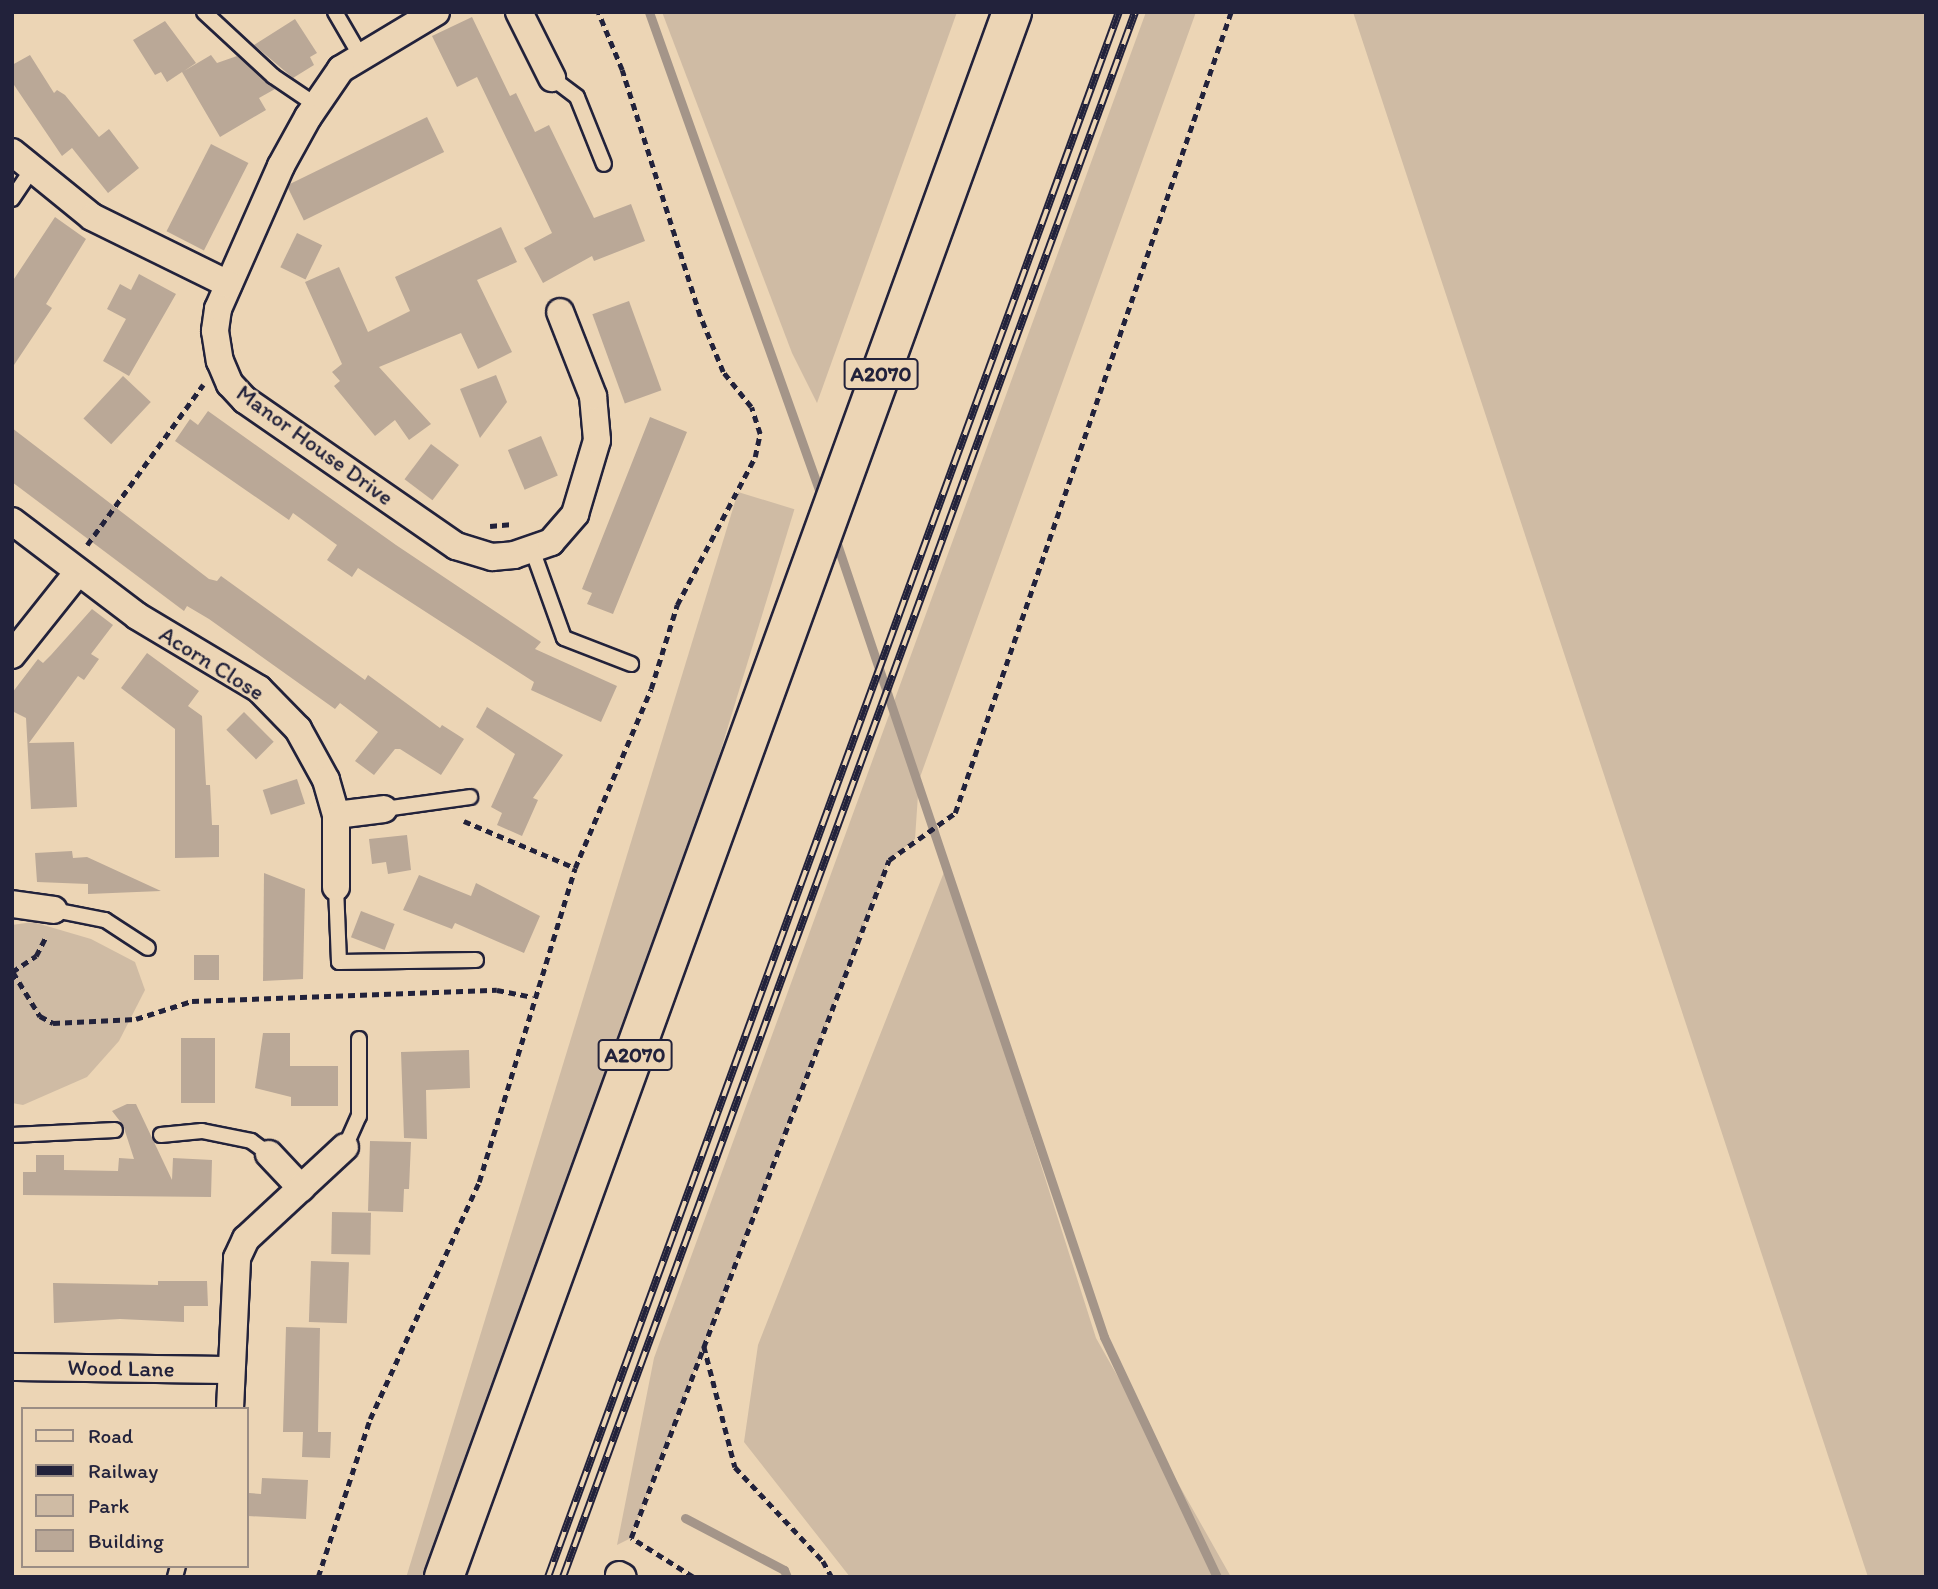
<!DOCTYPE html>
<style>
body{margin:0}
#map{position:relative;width:1938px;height:1589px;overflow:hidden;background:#ecd5b5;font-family:Itim,sans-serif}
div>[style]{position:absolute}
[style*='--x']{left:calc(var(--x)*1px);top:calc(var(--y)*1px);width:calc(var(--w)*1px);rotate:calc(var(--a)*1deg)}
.green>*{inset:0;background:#cfbba4;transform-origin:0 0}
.stream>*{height:9px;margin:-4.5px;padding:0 4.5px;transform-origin:4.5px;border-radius:4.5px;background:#a49589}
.building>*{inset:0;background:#baa897;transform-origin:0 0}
.path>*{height:4.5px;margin-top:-2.25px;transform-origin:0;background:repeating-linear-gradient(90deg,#22223b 0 7px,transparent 0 12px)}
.roads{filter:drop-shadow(2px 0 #22223b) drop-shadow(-2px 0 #22223b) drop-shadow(0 2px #22223b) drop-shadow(0 -2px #22223b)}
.lane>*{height:14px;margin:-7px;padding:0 7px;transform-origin:7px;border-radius:7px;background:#ecd5b5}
.street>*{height:26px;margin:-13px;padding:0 13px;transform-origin:13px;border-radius:13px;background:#ecd5b5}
.highway>*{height:38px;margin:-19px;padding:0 19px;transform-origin:19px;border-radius:19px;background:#ecd5b5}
.rail>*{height:8px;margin-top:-4px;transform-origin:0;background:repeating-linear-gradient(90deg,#ecd5b5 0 16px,#22223b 0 32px);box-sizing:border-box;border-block:2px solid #22223b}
span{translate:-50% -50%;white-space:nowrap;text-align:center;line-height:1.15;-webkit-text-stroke:5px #ecd5b5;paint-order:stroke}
.shield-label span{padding:2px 5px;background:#ecd5b5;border:2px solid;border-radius:5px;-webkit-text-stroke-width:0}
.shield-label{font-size:21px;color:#22223b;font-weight:700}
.street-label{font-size:23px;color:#22223b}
.frame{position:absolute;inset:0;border:14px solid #22223b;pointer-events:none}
.legend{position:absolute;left:21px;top:1407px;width:228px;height:161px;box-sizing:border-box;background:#ecd5b5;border:2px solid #9b8d84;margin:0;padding:9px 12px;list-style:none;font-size:21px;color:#22223b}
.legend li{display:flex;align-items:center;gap:14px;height:35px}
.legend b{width:35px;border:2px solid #9b8d84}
</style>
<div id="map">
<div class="green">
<div style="clip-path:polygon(662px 12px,957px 12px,817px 403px,792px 353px)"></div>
<div style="clip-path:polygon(1146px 12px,1196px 12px,919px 780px,915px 839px,889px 860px,631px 1538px,617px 1545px,654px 1358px)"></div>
<div style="clip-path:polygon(1353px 12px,1926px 12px,1926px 1577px,1868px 1577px)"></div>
<div style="left:738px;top:492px;width:59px;height:1154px;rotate:17deg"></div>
<div style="clip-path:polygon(946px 867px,1096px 1338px,1231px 1577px,850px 1577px,744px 1442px,758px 1345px)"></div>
<div style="clip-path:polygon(33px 922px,91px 939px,135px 962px,145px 990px,119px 1041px,87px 1077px,23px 1105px,12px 1103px,12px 925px)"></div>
</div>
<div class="stream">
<div style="--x:649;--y:12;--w:516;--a:70.41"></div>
<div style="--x:835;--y:538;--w:843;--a:71.39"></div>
<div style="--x:1104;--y:1337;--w:265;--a:64.8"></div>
<div style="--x:685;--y:1518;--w:112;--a:27.7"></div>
<div style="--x:784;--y:1570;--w:8;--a:67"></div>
</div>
<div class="building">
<div style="clip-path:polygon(472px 17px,510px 96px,516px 93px,535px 132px,549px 125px,594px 218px,631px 204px,645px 241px,594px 261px,592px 256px,543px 283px,524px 248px,552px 233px,477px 77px,457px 87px,432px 36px)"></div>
<div style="clip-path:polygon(295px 19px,317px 53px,310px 57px,314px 65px,293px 78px,254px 45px)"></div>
<div style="clip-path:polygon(165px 21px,196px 63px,184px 71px,211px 55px,217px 63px,237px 56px,275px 89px,259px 98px,266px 110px,220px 137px,182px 72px,167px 82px,161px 72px,155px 75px,133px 40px)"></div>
<div style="clip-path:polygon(30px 55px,54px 93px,57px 90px,65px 95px,99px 137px,109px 129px,139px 168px,108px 193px,72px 148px,62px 156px,12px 82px,12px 65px)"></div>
<div style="left:427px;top:117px;width:39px;height:156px;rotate:64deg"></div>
<div style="left:211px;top:144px;width:42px;height:98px;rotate:27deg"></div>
<div style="clip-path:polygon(55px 217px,86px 239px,46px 304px,52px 308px,12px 368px,12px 282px)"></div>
<div style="clip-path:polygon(501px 227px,517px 262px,477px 280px,512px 352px,478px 369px,461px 333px,379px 367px,431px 424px,409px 440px,395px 420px,375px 436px,334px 386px,340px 381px,332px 372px,342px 364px,305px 282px,339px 267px,368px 332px,410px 311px,395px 277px)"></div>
<div style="left:297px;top:233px;width:28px;height:38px;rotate:26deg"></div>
<div style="clip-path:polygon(139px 274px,176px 294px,129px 376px,103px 361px,126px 319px,107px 309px,120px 284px,131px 290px)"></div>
<div style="left:629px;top:301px;width:95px;height:39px;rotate:70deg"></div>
<div style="clip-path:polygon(496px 375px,507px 402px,480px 438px,460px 389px)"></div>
<div style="left:123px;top:376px;width:38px;height:58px;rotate:43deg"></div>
<div style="clip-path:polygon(208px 411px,396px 545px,541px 642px,535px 649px,617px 686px,601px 722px,531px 690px,534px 682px,358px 568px,352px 577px,327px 560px,337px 545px,293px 513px,289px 520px,175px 441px,190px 419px,198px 425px)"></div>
<div style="clip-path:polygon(650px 417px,687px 432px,613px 614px,587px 604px,592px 593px,582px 589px)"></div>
<div style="clip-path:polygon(12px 428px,209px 579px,217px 581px,221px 576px,365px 680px,368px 675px,440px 728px,442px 725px,464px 739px,441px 775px,400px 749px,395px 749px,374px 775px,355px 761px,378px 732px,340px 703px,335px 709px,209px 619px,187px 606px,184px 611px,12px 482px)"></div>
<div style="left:541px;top:436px;width:43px;height:36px;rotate:67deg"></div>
<div style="left:431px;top:444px;width:35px;height:44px;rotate:37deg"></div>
<div style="clip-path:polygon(92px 609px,113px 625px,91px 654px,99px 659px,84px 680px,78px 676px,29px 743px,74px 742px,77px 807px,31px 809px,26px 718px,12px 711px,12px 693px,38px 659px,43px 663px,51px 655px)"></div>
<div style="clip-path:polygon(147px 653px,199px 691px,188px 706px,202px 716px,206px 785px,210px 785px,212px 825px,219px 825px,219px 857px,175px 858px,175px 729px,121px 688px)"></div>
<div style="clip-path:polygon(487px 707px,563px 755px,533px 798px,538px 800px,522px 836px,497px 825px,502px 813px,491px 807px,515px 754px,476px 727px)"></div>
<div style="left:244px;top:712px;width:42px;height:25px;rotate:45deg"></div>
<div style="left:297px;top:779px;width:26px;height:36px;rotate:72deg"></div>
<div style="clip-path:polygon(407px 835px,411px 870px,388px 874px,386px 862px,372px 864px,369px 839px)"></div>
<div style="clip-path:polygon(72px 851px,73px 858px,87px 857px,161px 891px,88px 894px,88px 884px,37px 882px,35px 853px)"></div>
<div style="clip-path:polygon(264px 873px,305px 889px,303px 979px,263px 981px)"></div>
<div style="clip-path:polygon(419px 875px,471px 896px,476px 883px,540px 916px,524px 953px,455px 923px,452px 929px,403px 910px)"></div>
<div style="left:361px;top:911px;width:36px;height:28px;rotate:21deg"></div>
<div style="left:194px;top:955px;width:25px;height:25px"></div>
<div style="clip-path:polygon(263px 1033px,290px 1033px,290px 1066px,338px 1066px,338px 1106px,291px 1106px,291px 1097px,255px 1088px)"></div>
<div style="left:181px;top:1038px;width:34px;height:65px"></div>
<div style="clip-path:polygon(469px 1050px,470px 1088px,426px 1090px,427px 1139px,404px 1138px,401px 1052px)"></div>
<div style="clip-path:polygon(127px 1104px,136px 1104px,172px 1180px,173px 1158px,212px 1160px,211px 1197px,23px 1195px,23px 1172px,36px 1172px,36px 1155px,64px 1155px,64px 1170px,118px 1171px,119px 1158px,134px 1159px,123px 1125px,112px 1111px)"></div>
<div style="clip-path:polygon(370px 1141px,411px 1142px,409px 1189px,404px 1189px,403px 1212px,368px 1211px)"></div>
<div style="left:332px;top:1212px;width:39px;height:42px;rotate:1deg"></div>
<div style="left:311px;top:1261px;width:38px;height:61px;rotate:2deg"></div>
<div style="clip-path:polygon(158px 1281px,207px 1281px,208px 1306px,184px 1306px,184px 1322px,120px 1319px,54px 1323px,53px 1283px,158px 1285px)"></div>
<div style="clip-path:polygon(286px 1327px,320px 1328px,318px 1432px,331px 1432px,330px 1458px,302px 1457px,303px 1432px,283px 1432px)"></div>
<div style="clip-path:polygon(262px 1478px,308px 1480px,306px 1519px,248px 1516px,249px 1493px,261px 1494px)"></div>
</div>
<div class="path">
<div style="--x:490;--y:526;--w:23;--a:-5"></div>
<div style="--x:87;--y:545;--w:198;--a:-54.1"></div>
<div style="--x:464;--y:821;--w:121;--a:22.9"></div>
<div style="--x:12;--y:972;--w:29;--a:-34"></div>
<div style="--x:36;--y:956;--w:22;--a:-63"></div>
<div style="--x:13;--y:972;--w:52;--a:58.5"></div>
<div style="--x:40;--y:1016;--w:15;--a:28"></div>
<div style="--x:53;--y:1023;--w:83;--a:-2.8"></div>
<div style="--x:136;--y:1019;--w:59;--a:-17.8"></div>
<div style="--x:192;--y:1001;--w:305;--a:-2.1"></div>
<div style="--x:497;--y:990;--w:36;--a:11"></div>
<div style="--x:704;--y:1346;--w:125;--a:75.6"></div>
<div style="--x:735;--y:1467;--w:129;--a:46.9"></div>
<div style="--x:823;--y:1561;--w:18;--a:61"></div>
<div style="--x:318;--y:1577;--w:166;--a:-71.8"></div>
<div style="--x:370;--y:1419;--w:261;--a:-65.3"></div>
<div style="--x:479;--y:1182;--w:328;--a:-73"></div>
<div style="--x:575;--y:868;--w:194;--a:-67"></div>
<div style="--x:651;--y:689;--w:88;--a:-72.8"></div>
<div style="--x:677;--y:605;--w:167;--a:-62.2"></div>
<div style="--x:755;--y:457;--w:24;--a:-78"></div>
<div style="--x:760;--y:434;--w:28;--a:-108"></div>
<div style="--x:751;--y:407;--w:45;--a:-128.7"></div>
<div style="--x:723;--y:372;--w:61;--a:-112.3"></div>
<div style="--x:700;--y:316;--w:258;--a:-107.6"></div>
<div style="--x:622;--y:70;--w:63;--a:-112.5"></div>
<div style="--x:693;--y:1577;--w:73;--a:-147.8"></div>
<div style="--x:631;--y:1538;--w:725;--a:-69.17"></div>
<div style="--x:889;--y:860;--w:81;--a:-35.5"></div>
<div style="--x:955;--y:813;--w:847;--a:-70.99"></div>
</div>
<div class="roads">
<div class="lane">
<div style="--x:204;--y:12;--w:94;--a:42.8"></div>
<div style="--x:273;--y:76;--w:52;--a:34"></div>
<div style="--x:335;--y:12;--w:50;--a:59.8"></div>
<div style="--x:552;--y:78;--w:31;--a:37"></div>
<div style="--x:577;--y:97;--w:72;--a:68.1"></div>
<div style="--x:12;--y:199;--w:36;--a:-56"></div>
<div style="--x:533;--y:552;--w:91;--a:70.2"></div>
<div style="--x:564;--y:638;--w:72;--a:21.2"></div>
<div style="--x:384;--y:809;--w:87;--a:-7.9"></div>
<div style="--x:336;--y:887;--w:75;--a:87.7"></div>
<div style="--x:339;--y:962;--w:137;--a:-0.8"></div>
<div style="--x:54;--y:910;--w:52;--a:11.1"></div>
<div style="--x:105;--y:920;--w:51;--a:33.1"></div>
<div style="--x:12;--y:1135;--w:103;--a:-2.8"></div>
<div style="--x:161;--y:1135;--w:41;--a:-5.6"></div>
<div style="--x:202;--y:1131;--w:50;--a:11.5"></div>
<div style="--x:251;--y:1141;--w:22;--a:36"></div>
<div style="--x:345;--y:1147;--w:34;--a:-66"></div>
<div style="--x:359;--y:1116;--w:77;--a:-90"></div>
<div style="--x:175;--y:1577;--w:11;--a:-75"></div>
</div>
<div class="street">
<div style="--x:436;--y:12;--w:111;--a:149"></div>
<div style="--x:341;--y:69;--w:58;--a:124.5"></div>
<div style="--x:308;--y:117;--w:56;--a:118.9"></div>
<div style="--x:281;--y:166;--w:156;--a:113.8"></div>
<div style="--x:218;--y:309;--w:22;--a:98"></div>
<div style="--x:215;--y:331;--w:30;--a:81"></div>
<div style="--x:220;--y:361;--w:25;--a:67"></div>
<div style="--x:230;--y:384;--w:22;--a:47"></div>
<div style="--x:245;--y:400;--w:257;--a:34.7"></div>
<div style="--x:456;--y:546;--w:38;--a:17"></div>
<div style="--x:492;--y:557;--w:22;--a:-5"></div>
<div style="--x:514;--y:555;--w:39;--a:-19"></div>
<div style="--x:551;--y:542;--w:37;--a:-49"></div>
<div style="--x:575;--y:514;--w:77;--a:-73.4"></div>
<div style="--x:597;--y:440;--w:44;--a:-95.2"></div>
<div style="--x:593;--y:396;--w:90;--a:-111.4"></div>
<div style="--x:519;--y:12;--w:74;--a:63.4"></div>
<div style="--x:12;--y:152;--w:103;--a:39.1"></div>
<div style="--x:92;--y:217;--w:152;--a:26.2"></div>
<div style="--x:12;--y:521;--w:157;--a:37.2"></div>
<div style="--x:137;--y:616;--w:142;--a:30.9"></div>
<div style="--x:259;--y:689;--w:56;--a:45.7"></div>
<div style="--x:298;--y:729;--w:58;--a:61.2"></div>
<div style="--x:326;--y:780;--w:36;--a:74"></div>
<div style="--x:336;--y:815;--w:72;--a:90"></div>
<div style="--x:12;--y:655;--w:106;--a:-51.5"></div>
<div style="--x:336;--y:815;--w:48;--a:-7.1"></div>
<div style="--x:12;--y:904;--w:42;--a:8.1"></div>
<div style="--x:269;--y:1154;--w:47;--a:46.7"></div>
<div style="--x:12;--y:1367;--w:218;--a:0.8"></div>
<div style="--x:230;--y:1409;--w:151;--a:-87.3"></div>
<div style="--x:237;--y:1258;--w:21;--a:-65"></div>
<div style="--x:246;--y:1239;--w:135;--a:-42.9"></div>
<div style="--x:619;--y:1575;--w:4;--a:27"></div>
</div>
<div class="highway">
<div style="--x:444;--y:1577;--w:1665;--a:-70.05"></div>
</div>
</div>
<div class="rail">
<div style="--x:548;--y:1577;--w:1666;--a:-69.96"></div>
<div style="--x:563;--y:1577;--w:1666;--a:-69.92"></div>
</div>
<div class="shield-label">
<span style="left:881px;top:374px">A2070</span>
<span style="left:635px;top:1055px">A2070</span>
</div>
<div class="street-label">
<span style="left:315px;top:445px;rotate:36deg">Manor House Drive</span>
<span style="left:212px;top:663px;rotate:32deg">Acorn Close</span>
<span style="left:121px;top:1368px;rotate:1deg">Wood Lane</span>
</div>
<div class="frame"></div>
<ul class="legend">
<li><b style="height:9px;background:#ecd5b5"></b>Road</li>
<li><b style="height:9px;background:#22223b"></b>Railway</li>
<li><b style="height:19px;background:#cfbba4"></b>Park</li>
<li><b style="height:19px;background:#baa897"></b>Building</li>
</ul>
</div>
